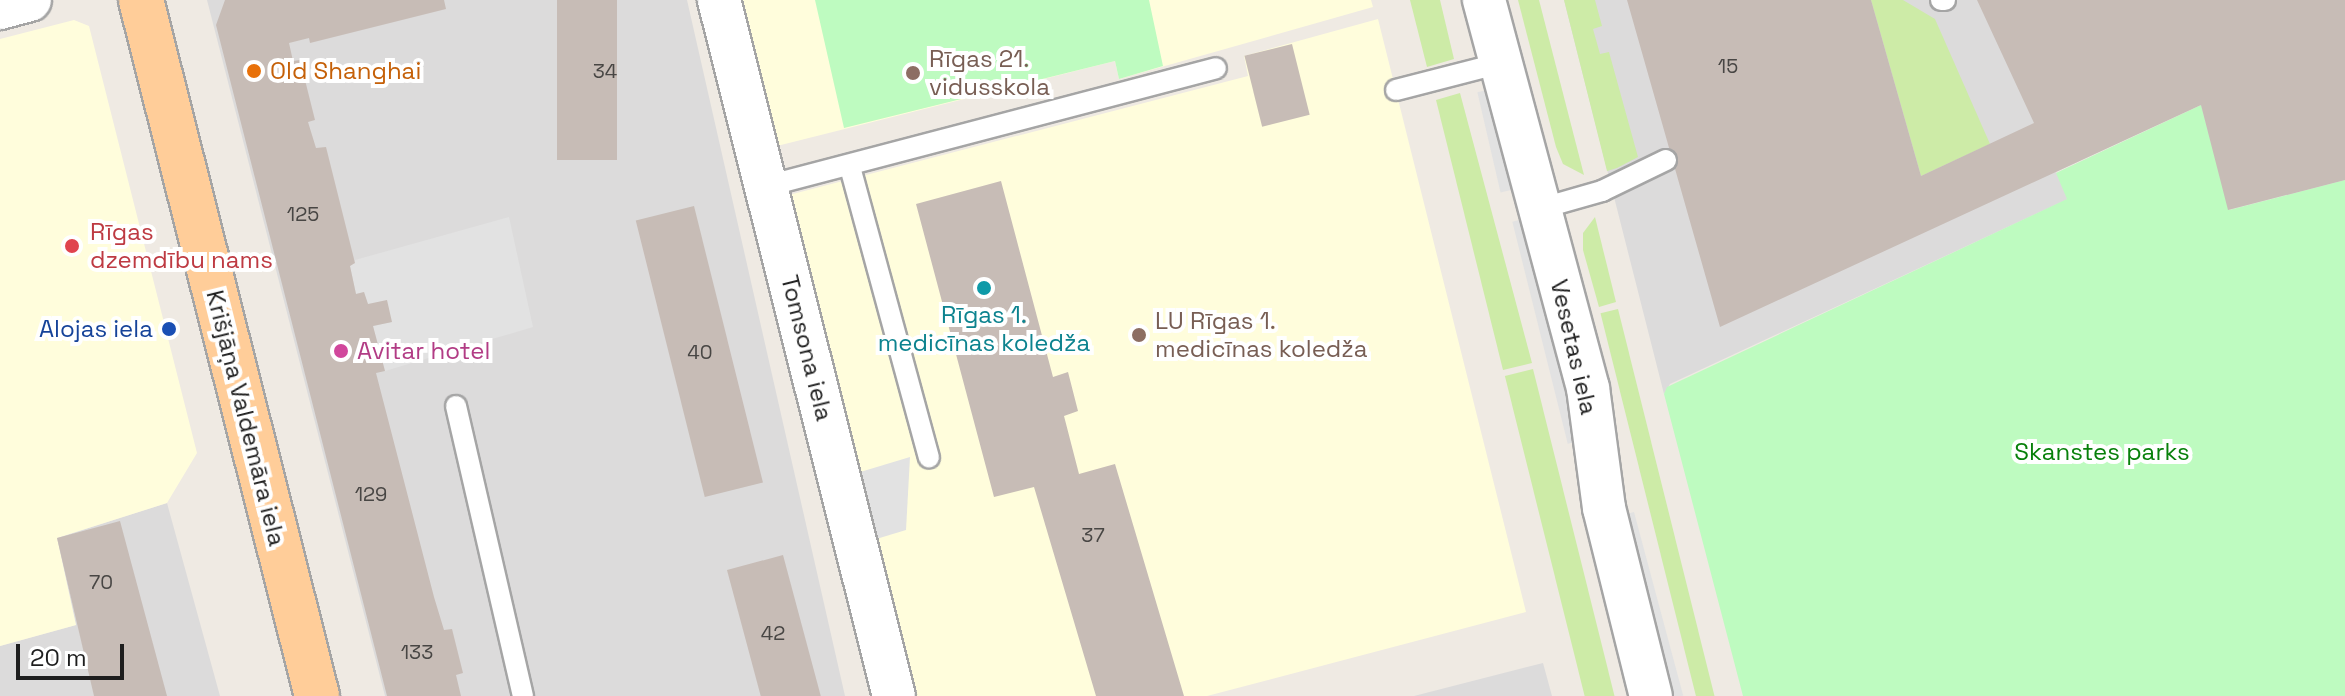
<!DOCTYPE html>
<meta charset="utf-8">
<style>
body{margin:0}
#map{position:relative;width:2345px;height:696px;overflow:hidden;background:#efeae3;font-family:"Space Grotesk",sans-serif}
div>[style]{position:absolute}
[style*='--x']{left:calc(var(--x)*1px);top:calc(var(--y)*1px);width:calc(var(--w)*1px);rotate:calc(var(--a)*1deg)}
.residential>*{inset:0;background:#dcdbdb}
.education>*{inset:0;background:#fffddc}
.grass>*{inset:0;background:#cdeba7;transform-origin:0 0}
.park>*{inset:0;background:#befbc0}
.parking>*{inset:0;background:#e2e2e2;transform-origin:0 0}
.building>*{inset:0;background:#c7bcb6;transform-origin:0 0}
.roads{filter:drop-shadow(2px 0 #a5a5a5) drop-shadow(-2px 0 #a5a5a5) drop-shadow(0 2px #a5a5a5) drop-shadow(0 -2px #a5a5a5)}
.service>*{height:20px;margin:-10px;padding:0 10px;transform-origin:10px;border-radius:10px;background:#fff}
.minor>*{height:42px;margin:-21px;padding:0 21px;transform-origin:21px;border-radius:21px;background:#fff}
.primary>*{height:44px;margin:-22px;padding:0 22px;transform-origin:22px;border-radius:22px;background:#ffcd99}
.dots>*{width:22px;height:22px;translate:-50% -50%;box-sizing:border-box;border:4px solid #fff;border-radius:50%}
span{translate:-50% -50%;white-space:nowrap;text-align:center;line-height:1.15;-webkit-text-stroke:8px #fff;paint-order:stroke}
.number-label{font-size:20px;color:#484644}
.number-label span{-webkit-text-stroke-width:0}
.education-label{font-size:24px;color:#785e54}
.left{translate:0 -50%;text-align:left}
.food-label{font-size:24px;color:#c56008}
.health-label{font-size:24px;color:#be3a42}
.culture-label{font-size:24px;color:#0d838f}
.transit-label{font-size:24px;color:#164399}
.right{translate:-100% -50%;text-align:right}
.street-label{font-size:24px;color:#1e1e1e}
.hotel-label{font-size:24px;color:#b23c85}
.park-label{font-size:24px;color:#08800b}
.scale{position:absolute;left:16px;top:644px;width:108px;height:36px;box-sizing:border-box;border:4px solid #1e1e1e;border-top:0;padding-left:10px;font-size:24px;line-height:28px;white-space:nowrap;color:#1e1e1e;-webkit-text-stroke:6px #fff;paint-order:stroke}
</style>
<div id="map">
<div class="residential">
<div style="clip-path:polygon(207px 0,687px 0,845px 696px,385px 696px)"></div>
<div style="clip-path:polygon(1564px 0,2345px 0,2345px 180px,2228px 210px,2200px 105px,2056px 172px,2068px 199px,1670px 384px,1664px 394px)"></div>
<div style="clip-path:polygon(167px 503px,220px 696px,0 696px,0 646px,76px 625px,57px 538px)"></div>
<div style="clip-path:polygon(1543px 663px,1552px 696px,1414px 696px)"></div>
</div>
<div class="education">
<div style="clip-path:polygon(738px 0,1371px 0,1373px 7px,1119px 79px,1115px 61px,773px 147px)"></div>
<div style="clip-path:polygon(1378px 19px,1526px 612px,1207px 696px,913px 696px,785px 196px,1248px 76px,1244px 56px)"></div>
<div style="clip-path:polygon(74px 20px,89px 26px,197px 453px,167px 503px,57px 538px,76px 625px,0 646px,0 39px)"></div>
</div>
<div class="grass">
<div style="clip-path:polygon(1410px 0,1440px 0,1454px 59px,1427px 67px)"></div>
<div style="clip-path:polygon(1518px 0,1539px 0,1584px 175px,1563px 164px,1556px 147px)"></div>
<div style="clip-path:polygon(1564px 0,1595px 0,1602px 26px,1593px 29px,1600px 54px,1609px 52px,1638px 157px,1617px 168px,1607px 171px)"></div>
<div style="clip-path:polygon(1871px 0,1903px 0,1935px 19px,1990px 144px,1921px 176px)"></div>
<div style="clip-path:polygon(1460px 93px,1532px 363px,1503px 370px,1436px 100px)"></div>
<div style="clip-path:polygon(1595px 217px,1616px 302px,1599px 307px,1583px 250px,1583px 233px)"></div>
<div style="left:1618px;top:309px;width:399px;height:18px;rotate:76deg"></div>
<div style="left:1533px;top:369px;width:338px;height:29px;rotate:76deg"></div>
</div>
<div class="park">
<div style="clip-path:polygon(815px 0,1149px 0,1163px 66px,1119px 79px,1115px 61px,844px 128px)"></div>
<div style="clip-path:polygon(2201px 105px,2229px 210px,2345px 180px,2345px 696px,1743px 696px,1664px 394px,1667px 387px,2067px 199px,2056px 173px)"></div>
</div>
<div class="parking">
<div style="left:1491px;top:89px;width:103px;height:14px;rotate:77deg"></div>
<div style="clip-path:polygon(509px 217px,533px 327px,385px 371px,373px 326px,392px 322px,368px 304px,364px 292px,356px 294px,350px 266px,355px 260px)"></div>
<div style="left:1523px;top:219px;width:229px;height:11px;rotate:76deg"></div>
<div style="clip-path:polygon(910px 457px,906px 530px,873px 540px,857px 473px)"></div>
<div style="left:1634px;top:512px;width:190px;height:11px;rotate:75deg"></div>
</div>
<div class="building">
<div style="clip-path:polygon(225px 0,444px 0,446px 9px,310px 43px,309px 38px,289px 43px,293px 61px,300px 60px,315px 120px,308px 122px,316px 148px,326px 147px,355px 263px,350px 266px,356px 294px,364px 292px,368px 304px,387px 300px,392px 322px,373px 326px,385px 371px,376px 373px,434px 597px,444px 630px,452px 629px,463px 673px,456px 675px,461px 696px,387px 696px,216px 25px)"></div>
<div style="left:557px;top:0;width:60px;height:160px"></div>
<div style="clip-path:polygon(1627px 0,1871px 0,1921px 176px,2034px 123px,1977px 0,2345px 0,2345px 180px,2228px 210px,2201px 105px,1720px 327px)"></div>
<div style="left:1292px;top:44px;width:73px;height:49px;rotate:76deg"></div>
<div style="clip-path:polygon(1001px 181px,1053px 377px,1068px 372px,1078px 411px,1064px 416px,1079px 474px,1115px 464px,1184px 696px,1096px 696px,1034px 487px,994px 497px,916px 204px)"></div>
<div style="left:694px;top:206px;width:285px;height:60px;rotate:76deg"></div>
<div style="clip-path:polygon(120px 521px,167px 696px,94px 696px,57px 538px)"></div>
<div style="left:783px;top:555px;width:146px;height:58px;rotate:75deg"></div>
</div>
<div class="roads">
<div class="service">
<div style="--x:1941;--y:0;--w:4;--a:0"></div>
<div style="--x:1396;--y:90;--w:108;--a:-14.4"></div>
<div style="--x:850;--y:167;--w:301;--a:74.8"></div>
<div style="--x:767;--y:186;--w:464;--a:-14.7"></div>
<div style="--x:1539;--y:209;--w:66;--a:-15.9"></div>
<div style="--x:1602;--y:191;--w:71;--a:-25.8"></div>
<div style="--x:456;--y:406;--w:298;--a:77"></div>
</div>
<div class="minor">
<div style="--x:719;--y:0;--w:718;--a:75.89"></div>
<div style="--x:1484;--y:0;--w:402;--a:75"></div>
<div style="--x:1588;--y:388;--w:121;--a:82.4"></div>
<div style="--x:1604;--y:508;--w:194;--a:76"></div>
<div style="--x:0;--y:8;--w:31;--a:-15"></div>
</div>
<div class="primary">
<div style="--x:141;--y:0;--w:718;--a:75.81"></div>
</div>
</div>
<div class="dots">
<div style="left:254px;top:71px;background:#e8710a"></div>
<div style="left:913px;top:73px;background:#8d6e63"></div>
<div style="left:72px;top:246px;background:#e0444e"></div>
<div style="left:984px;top:288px;background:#0f9aa8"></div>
<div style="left:169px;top:329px;background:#1a4fb4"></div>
<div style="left:1139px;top:335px;background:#8d6e63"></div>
<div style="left:341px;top:351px;background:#d1479c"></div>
</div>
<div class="number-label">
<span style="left:1728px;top:66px">15</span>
<span style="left:605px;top:71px">34</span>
<span style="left:303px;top:214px">125</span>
<span style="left:700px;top:352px">40</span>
<span style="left:371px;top:494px">129</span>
<span style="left:1093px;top:535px">37</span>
<span style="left:101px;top:582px">70</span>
<span style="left:773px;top:633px">42</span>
<span style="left:417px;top:652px">133</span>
</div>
<div class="education-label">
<span class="left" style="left:929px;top:73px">Rīgas 21.<br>vidusskola</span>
<span class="left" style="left:1155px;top:335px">LU Rīgas 1.<br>medicīnas koledža</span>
</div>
<div class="food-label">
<span class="left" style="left:270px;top:71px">Old Shanghai</span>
</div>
<div class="health-label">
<span class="left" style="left:90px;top:246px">Rīgas<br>dzemdību nams</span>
</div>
<div class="culture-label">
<span style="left:984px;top:329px">Rīgas 1.<br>medicīnas koledža</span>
</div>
<div class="transit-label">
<span class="right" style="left:153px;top:329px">Alojas iela</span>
</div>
<div class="street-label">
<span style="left:1574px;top:347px;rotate:77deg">Vesetas iela</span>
<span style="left:807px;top:348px;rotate:76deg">Tomsona iela</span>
<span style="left:246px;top:418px;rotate:76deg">Krišjāņa Valdemāra iela</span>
</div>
<div class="hotel-label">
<span class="left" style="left:357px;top:351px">Avitar hotel</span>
</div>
<div class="park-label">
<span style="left:2102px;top:452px">Skanstes parks</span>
</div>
<div class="scale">20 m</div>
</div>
